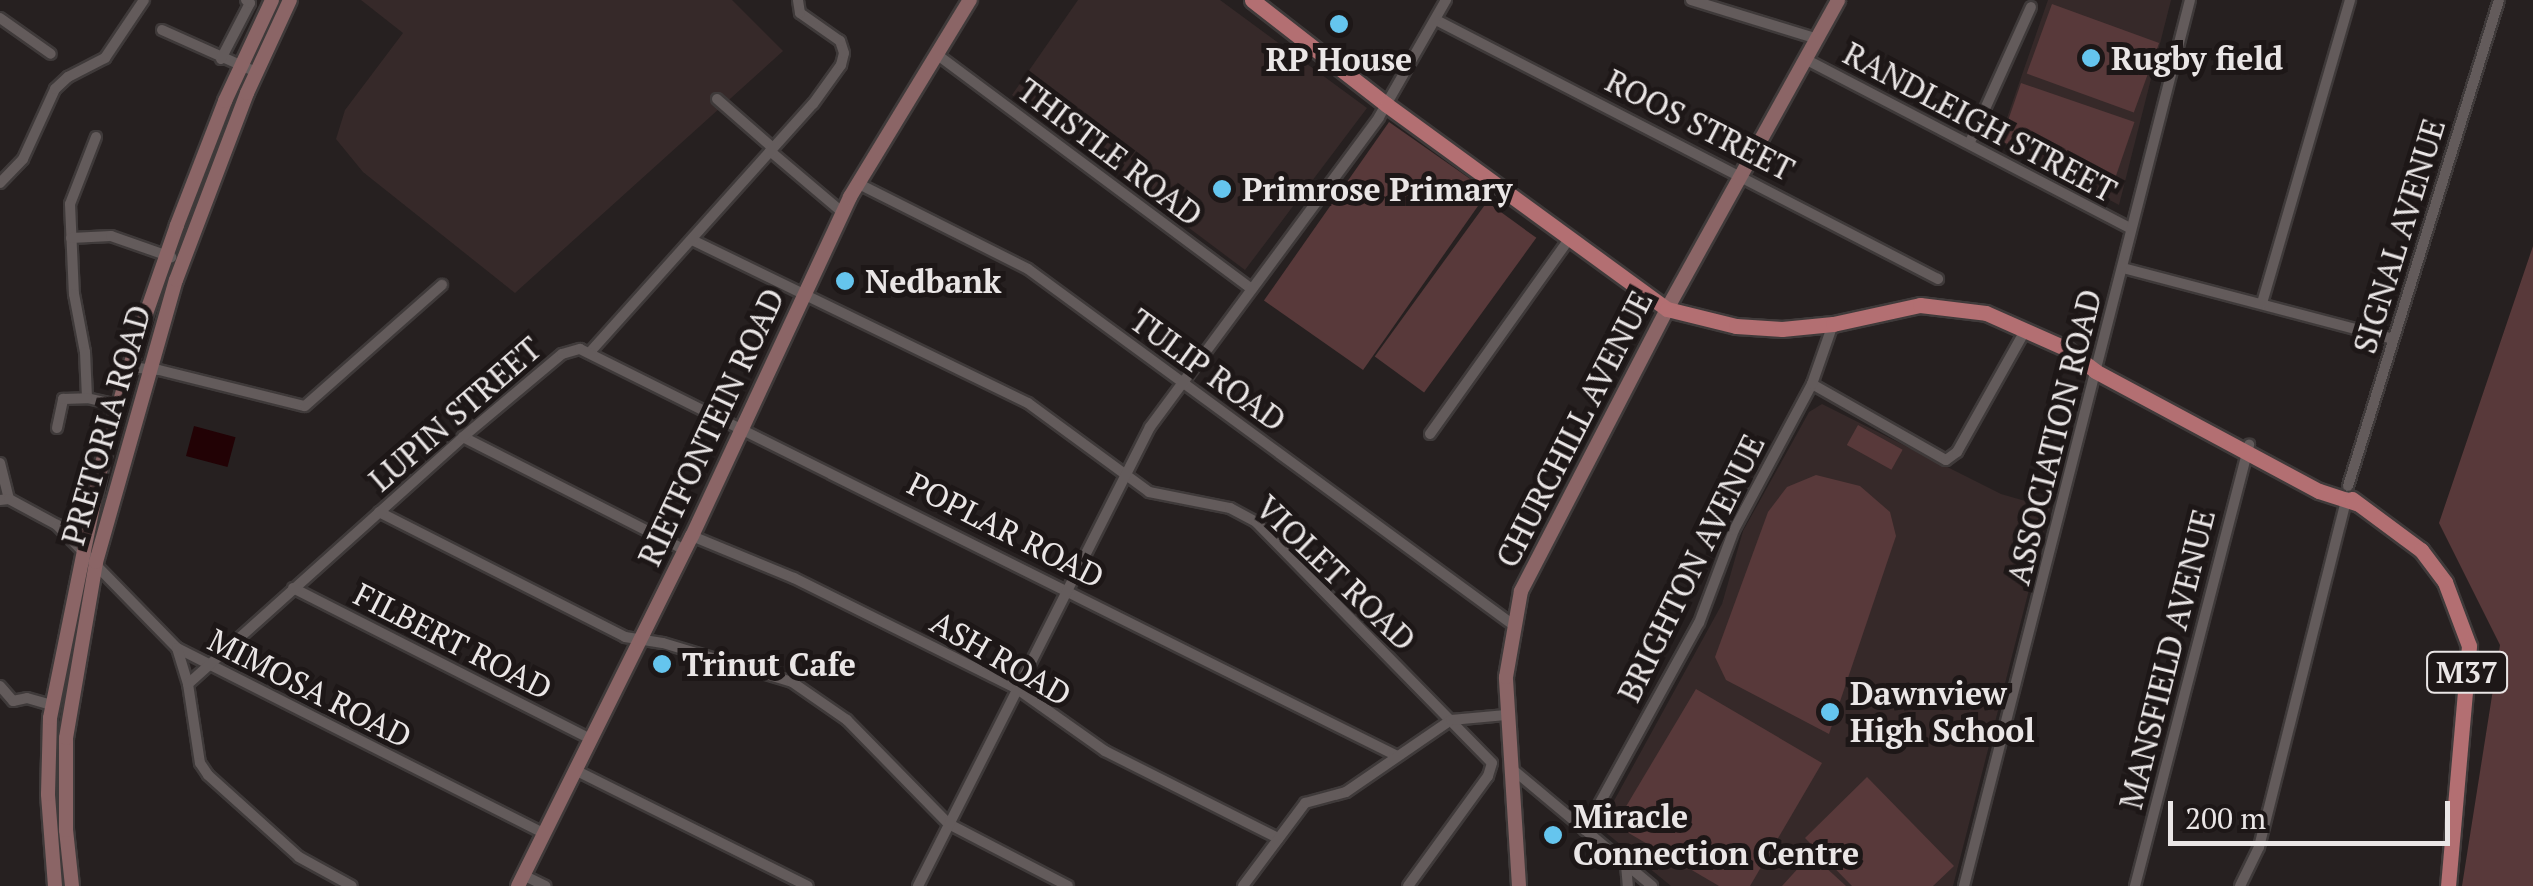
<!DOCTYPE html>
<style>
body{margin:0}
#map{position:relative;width:2533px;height:886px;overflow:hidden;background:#262020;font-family:"PT Serif",serif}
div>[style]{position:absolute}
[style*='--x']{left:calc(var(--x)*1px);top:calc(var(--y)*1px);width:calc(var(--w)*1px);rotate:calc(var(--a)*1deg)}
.built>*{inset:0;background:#362929}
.green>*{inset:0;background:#58393a;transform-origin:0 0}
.water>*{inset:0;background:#220205;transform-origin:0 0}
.roads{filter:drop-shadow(2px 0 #3f3a3a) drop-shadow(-2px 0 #3f3a3a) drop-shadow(0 2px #3f3a3a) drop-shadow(0 -2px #3f3a3a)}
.street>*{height:10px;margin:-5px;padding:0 5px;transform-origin:5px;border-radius:5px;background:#635b5b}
.secondary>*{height:14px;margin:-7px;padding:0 7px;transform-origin:7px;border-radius:7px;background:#8b6566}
.primary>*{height:15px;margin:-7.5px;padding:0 7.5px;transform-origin:7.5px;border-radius:7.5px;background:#b36f72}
.dots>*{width:28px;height:28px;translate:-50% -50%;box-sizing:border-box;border:5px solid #1d1717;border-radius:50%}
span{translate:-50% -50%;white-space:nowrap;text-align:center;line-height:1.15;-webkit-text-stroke:10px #1d1717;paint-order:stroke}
.shield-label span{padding:2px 8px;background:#1d1717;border:2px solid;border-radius:8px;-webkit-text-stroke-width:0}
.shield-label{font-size:30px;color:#eae6e6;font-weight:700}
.poi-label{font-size:32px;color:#eae6e6;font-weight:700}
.left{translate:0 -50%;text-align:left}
.street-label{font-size:32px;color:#eae6e6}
.scale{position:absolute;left:2168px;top:801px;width:282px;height:45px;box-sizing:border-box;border:5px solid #eae6e6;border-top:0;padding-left:12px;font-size:30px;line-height:35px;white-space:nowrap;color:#eae6e6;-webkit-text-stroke:8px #1d1717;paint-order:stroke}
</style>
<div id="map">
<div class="built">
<div style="clip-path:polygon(361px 0,732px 0,783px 51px,515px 293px,363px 172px,336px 139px,345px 110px,403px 33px)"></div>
<div style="clip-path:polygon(1078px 0,1220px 0,1367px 108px,1245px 270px,1012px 95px)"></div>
<div style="clip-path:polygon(2048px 0,2171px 0,2119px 205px,1999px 141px)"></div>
<div style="clip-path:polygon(1822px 404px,2001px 494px,2050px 508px,1953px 886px,1671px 886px,1604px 831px,1604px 819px,1722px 604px,1743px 531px,1809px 412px)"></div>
</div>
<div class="green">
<div style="left:2052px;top:4px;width:114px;height:74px;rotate:20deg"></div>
<div style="left:2021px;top:83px;width:120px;height:62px;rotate:19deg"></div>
<div style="left:1389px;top:122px;width:121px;height:218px;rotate:35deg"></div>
<div style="left:1487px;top:202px;width:61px;height:191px;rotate:36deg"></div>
<div style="clip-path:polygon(2533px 246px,2533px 886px,2462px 886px,2500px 645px,2439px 523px)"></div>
<div style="left:1858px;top:425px;width:51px;height:23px;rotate:29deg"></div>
<div style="clip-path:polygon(1816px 475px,1860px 486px,1890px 512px,1896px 536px,1829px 734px,1726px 680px,1715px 657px,1768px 512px,1787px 487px)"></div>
<div style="clip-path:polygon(1696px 689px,1822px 763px,1750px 886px,1719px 886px,1615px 825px)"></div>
<div style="clip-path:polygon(1867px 777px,1954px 866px,1933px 886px,1852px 886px,1805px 838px)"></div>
<div style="clip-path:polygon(1811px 854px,1846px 886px,1782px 886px)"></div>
</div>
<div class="water">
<div style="left:194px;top:426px;width:43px;height:31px;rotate:15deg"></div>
</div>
<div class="roads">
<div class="street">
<div style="--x:1691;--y:0;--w:133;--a:17.1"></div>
<div style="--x:0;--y:18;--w:62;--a:35.2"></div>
<div style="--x:1436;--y:20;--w:565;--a:27.29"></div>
<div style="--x:162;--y:30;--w:103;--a:24.1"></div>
<div style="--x:939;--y:56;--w:390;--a:36.7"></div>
<div style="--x:221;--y:59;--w:63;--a:-62.6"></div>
<div style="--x:250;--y:3;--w:5;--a:-143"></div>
<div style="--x:1807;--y:60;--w:365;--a:27.5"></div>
<div style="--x:717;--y:99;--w:74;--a:41.2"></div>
<div style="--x:96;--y:137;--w:72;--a:111.2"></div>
<div style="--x:70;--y:204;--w:90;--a:87.5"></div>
<div style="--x:74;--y:294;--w:59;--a:79.3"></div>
<div style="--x:85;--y:352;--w:46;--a:87.5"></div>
<div style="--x:87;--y:398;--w:32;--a:13"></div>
<div style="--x:1970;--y:142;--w:148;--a:-65.7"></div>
<div style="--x:770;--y:151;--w:94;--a:40.3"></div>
<div style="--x:0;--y:183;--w:33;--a:-46"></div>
<div style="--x:23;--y:159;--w:77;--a:-65.4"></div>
<div style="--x:55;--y:89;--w:18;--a:-43"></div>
<div style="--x:68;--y:77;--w:42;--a:-27.2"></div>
<div style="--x:105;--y:58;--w:70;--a:-56.1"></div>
<div style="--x:857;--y:183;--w:191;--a:26.7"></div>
<div style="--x:1028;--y:269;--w:600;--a:36.26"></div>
<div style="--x:71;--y:238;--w:40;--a:-2.9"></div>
<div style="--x:111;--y:236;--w:64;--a:19.3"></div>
<div style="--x:692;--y:240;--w:373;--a:25.9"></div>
<div style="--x:1028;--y:403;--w:150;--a:36.3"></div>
<div style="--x:1149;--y:492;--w:83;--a:11.2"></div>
<div style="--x:1230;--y:508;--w:30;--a:28"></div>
<div style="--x:1256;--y:522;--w:337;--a:45.6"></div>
<div style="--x:1492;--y:763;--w:14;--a:107"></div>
<div style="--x:1488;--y:776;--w:136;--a:126"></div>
<div style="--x:2123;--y:268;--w:279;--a:14.7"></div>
<div style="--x:2262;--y:303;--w:316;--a:-73.8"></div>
<div style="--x:591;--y:351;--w:332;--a:-48.1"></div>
<div style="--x:813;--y:104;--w:48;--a:-54.3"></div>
<div style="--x:841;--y:65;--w:12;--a:-76"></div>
<div style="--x:844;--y:53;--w:13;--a:-108"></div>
<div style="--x:840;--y:41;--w:49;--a:-145"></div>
<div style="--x:800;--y:13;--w:13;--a:-99"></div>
<div style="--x:129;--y:367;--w:30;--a:6"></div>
<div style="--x:159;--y:370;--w:150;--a:13.9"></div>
<div style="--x:305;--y:406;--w:183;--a:-41.5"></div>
<div style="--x:1812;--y:384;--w:154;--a:29.6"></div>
<div style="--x:1946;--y:460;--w:14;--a:-36"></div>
<div style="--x:1957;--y:452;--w:141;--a:-60.7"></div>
<div style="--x:57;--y:428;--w:30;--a:-78"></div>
<div style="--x:63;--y:399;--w:24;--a:-2"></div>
<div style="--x:1430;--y:434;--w:241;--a:-54.5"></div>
<div style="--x:463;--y:437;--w:249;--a:27"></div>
<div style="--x:0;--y:463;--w:37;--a:76"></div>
<div style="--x:2348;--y:486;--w:509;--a:-72.74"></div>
<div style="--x:0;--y:500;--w:9;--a:-6"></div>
<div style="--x:9;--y:499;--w:55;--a:28.4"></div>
<div style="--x:57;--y:525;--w:172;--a:45.7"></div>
<div style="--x:177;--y:648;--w:410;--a:26.8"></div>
<div style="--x:379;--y:512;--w:276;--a:26.9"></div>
<div style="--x:625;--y:637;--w:38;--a:9"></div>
<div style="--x:663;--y:643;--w:135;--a:16.8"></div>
<div style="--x:792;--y:682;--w:67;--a:34.6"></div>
<div style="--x:847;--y:720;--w:146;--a:45.6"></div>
<div style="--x:949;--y:824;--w:134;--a:27.5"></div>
<div style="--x:692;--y:536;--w:110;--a:22.4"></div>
<div style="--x:794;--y:578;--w:248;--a:26.4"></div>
<div style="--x:1016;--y:688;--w:109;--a:35.3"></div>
<div style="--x:1105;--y:751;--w:194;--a:26.7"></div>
<div style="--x:293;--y:588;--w:334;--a:26.9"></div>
<div style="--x:177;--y:648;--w:38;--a:73"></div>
<div style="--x:188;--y:684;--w:80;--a:81.4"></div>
<div style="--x:200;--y:763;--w:14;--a:56"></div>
<div style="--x:208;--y:775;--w:122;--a:42"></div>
<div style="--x:299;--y:857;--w:60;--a:28.7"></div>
<div style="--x:188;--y:684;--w:370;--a:-41.9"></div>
<div style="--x:463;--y:437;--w:129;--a:-40"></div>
<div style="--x:562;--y:354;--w:19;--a:-16"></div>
<div style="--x:580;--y:349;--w:913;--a:26.48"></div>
<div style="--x:0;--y:686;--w:20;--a:49"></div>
<div style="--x:13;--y:701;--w:14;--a:-12"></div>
<div style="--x:27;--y:698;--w:26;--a:16"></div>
<div style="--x:1511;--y:768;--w:184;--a:39.9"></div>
<div style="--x:575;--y:770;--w:260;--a:26.5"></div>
<div style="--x:1585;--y:830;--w:236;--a:-61.2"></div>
<div style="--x:1699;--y:623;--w:99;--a:-69.4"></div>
<div style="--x:1734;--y:530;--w:166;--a:-61.9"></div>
<div style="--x:1812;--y:384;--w:64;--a:-70.7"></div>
<div style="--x:1626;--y:865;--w:21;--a:85"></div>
<div style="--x:523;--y:875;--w:25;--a:26"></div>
<div style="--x:918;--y:886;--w:514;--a:-63.19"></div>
<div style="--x:1150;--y:427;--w:385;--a:-53.5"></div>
<div style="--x:1379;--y:117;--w:135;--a:-60.2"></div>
<div style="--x:1243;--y:886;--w:104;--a:-53.2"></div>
<div style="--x:1305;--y:803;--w:42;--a:-15"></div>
<div style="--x:1346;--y:792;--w:127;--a:-34.4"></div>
<div style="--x:1451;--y:720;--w:55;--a:-5.2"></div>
<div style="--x:1964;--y:886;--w:914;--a:-75.69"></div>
<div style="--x:2135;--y:886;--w:456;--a:-75.5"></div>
<div style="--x:2240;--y:886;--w:43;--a:-64"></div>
<div style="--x:2259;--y:847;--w:361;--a:-75.9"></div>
</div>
<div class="secondary">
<div style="--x:55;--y:886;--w:92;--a:-94.4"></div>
<div style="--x:48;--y:794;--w:76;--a:-88.5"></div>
<div style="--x:50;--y:718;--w:256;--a:-78.5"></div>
<div style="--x:101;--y:467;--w:145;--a:-73.9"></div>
<div style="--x:141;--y:328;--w:109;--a:-70.7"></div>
<div style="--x:177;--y:225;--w:133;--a:-68.8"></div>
<div style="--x:225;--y:101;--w:111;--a:-65"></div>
<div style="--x:72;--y:886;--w:56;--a:-96.1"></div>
<div style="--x:66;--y:830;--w:92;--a:-90"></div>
<div style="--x:66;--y:738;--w:179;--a:-80.3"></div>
<div style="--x:96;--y:562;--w:293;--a:-74.2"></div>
<div style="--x:176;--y:280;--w:200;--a:-69.2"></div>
<div style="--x:247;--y:93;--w:102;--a:-65.2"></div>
<div style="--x:518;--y:886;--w:391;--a:-63.6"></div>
<div style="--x:692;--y:536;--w:374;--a:-65"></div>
<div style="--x:850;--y:197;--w:231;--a:-58.7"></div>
<div style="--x:1519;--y:886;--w:209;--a:-93.6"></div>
<div style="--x:1506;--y:677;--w:87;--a:-80.1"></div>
<div style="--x:1521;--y:591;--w:318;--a:-62.6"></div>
<div style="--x:1667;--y:309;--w:353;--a:-61"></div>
</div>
<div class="primary">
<div style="--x:1252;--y:0;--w:171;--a:37.9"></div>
<div style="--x:1387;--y:105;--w:346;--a:36.1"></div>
<div style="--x:1667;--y:309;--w:71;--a:13.8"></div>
<div style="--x:1736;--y:326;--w:46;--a:3.7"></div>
<div style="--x:1782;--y:329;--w:51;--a:-5.6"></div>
<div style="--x:1833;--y:324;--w:89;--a:-12.3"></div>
<div style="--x:1920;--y:305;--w:66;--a:6.9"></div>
<div style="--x:1986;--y:313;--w:86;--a:23.9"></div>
<div style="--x:2065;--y:348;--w:38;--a:37"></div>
<div style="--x:2095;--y:371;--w:254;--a:28.2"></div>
<div style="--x:2319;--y:491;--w:40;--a:18"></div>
<div style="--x:2352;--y:499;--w:86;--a:36.5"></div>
<div style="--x:2421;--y:550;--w:40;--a:53"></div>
<div style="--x:2445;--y:582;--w:68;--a:69.4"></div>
<div style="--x:2469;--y:646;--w:241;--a:95"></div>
</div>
</div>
<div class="dots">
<div style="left:1339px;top:24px;background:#65c5ee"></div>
<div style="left:2091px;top:58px;background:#65c5ee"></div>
<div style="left:1222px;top:189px;background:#65c5ee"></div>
<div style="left:845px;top:281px;background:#65c5ee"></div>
<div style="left:662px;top:664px;background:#65c5ee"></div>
<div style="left:1830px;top:712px;background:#65c5ee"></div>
<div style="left:1553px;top:835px;background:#65c5ee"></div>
</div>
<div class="shield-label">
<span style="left:2467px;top:672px">M37</span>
</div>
<div class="poi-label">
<span class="left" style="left:2111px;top:58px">Rugby field</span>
<span style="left:1339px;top:59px">RP House</span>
<span class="left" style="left:1242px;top:189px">Primrose Primary</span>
<span class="left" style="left:865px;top:281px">Nedbank</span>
<span class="left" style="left:682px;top:664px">Trinut Cafe</span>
<span class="left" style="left:1850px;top:712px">Dawnview<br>High School</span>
<span class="left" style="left:1573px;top:835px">Miracle<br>Connection Centre</span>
</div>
<div class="street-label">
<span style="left:1980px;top:122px;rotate:28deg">RANDLEIGH STREET</span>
<span style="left:1700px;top:125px;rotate:27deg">ROOS STREET</span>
<span style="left:1110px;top:152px;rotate:37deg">THISTLE ROAD</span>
<span style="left:2399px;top:236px;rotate:-73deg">SIGNAL AVENUE</span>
<span style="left:1208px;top:370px;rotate:36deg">TULIP ROAD</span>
<span style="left:455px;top:414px;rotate:-41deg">LUPIN STREET</span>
<span style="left:106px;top:425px;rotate:-74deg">PRETORIA ROAD</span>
<span style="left:711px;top:427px;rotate:-65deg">RIETFONTEIN ROAD</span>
<span style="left:1574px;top:429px;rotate:-63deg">CHURCHILL AVENUE</span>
<span style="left:2054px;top:437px;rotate:-76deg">ASSOCIATION ROAD</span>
<span style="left:1006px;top:530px;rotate:27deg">POPLAR ROAD</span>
<span style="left:1691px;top:568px;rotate:-64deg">BRIGHTON AVENUE</span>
<span style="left:1336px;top:573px;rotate:44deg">VIOLET ROAD</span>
<span style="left:453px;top:641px;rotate:27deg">FILBERT ROAD</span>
<span style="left:1001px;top:658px;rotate:30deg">ASH ROAD</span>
<span style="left:2167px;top:659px;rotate:-76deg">MANSFIELD AVENUE</span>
<span style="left:310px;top:688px;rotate:27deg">MIMOSA ROAD</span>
</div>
<div class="scale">200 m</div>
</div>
